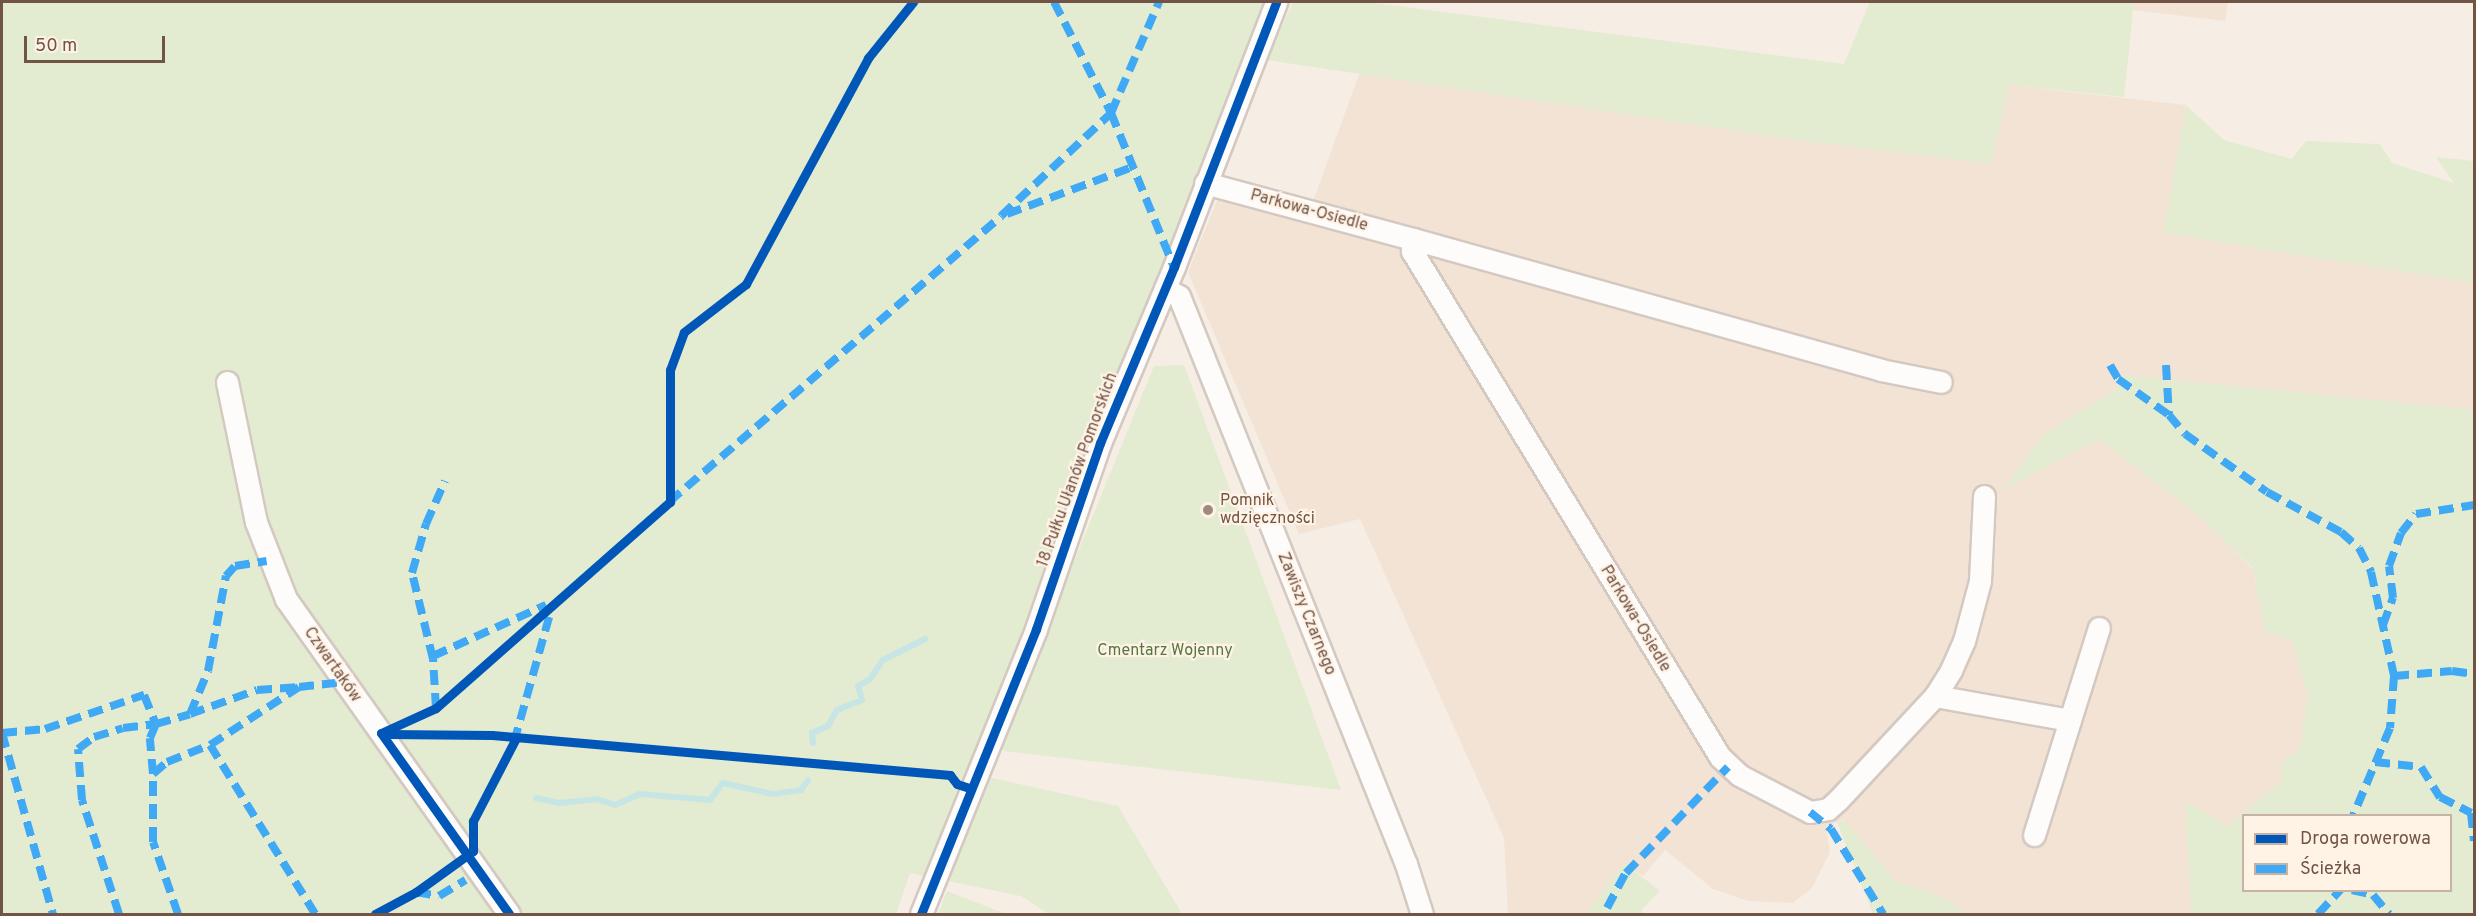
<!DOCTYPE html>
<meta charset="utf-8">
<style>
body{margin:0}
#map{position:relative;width:2476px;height:916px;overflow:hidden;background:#f6eee5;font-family:Overpass,sans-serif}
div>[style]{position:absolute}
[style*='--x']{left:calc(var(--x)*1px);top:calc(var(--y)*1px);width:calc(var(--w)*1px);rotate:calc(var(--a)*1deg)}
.residential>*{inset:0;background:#f2e3d5}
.green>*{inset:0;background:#e3ebd0}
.stream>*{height:6px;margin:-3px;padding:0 3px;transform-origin:3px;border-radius:3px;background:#c8e5e5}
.roads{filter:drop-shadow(2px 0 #d4c9c1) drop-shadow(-2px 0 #d4c9c1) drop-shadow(0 2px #d4c9c1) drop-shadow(0 -2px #d4c9c1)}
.minor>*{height:21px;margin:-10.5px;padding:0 10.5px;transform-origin:10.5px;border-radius:10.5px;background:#fefcfb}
.quiet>*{height:8px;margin-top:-4px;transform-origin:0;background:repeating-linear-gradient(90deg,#3fa9f5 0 15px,transparent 0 23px)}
.cycleway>*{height:9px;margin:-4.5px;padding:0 4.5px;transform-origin:4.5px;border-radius:4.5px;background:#0057b8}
.dots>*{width:16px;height:16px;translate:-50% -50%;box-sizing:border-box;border:3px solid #fff3e6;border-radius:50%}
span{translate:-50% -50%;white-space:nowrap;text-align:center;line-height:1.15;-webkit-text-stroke:4.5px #fff3e6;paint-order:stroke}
.street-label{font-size:16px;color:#725447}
.poi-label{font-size:16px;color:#725447}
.left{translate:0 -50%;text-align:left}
.park-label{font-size:16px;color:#54783f}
.frame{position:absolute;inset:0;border:3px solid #725447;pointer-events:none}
.legend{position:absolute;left:2242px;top:814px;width:210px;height:78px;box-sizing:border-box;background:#fff3e6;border:2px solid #c7b3a6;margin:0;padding:8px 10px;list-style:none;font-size:18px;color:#725447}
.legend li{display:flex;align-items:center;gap:12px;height:30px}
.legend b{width:30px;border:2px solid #c7b3a6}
.scale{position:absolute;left:24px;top:36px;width:141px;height:27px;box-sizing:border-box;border:3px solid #725447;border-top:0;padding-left:8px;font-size:18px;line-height:21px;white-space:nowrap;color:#725447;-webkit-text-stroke:4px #fff3e6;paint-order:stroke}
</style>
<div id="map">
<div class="residential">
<div style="clip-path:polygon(2134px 2px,2228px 2px,2225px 21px,2133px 10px)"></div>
<div style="clip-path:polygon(1359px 74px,1805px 141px,1992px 163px,2008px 85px,2186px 105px,2164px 233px,2474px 283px,2474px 410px,2123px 375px,2118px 388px,2044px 434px,2005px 489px,2099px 438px,2200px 517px,2253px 569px,2265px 632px,2292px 640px,2309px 695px,2300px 748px,2281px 765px,2282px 780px,2228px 826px,2186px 802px,2191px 907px,2187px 914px,1968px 914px,1940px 895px,1897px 882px,1843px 820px,1826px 826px,1830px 852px,1812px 888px,1793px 903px,1748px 901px,1713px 889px,1665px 850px,1643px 876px,1624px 864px,1586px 914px,1508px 914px,1504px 838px,1360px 519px,1299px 534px,1188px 272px,1218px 198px,1306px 221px)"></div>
</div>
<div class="green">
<div style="clip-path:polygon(2px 2px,1264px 2px,1248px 57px,970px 773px,1118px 806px,1182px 914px,1049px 914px,1021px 896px,910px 873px,896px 914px,2px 914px)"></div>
<div style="clip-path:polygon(1293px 2px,1366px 2px,1844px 64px,1870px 2px,2134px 2px,2124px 97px,2008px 85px,1992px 164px,1805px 141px,1267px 60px)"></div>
<div style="clip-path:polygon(2186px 105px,2224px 140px,2292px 159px,2306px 141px,2380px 144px,2392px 163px,2454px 183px,2436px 157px,2474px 161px,2474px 283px,2164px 233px)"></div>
<div style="clip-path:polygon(1184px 365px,1341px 790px,1004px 751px,1000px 743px,1154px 366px)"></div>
<div style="clip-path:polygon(evenodd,2123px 375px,2474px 410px,2474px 914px,2187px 914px,2191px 907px,2185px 801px,2228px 826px,2282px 780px,2281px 765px,2300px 748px,2308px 695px,2292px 640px,2265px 632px,2253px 568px,2200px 517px,2099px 439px,2003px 490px,2044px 434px,2118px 388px,2123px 375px,2244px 816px,2450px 816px,2450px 890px,2244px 890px,2244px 816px)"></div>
<div style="clip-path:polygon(1844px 820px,1897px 882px,1940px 895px,1968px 914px,1873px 914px,1837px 822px)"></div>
<div style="clip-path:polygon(1624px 863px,1660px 891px,1641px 910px,1643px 914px,1586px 914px)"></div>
<div style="clip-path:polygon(947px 891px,1006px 914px,938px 914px)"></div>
</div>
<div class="stream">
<div style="--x:813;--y:743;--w:10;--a:-96"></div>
<div style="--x:812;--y:733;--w:17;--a:-24"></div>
<div style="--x:828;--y:726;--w:18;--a:-61"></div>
<div style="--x:837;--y:710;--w:27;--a:-22"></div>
<div style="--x:862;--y:700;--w:15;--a:-106"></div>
<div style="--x:858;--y:686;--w:14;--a:-30"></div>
<div style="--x:870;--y:679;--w:23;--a:-56"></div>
<div style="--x:883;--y:660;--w:47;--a:-26.6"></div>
<div style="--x:536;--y:798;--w:25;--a:12"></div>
<div style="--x:560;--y:803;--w:37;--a:-6"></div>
<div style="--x:597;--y:799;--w:19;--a:18"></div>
<div style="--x:615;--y:805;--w:27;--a:-24"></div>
<div style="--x:640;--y:794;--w:70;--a:4.9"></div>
<div style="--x:710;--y:800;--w:21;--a:-53"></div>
<div style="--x:723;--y:783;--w:51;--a:12.4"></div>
<div style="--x:773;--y:794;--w:28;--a:-8"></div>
<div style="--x:801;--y:790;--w:12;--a:-55"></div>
</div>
<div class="roads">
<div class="minor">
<div style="--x:1205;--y:183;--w:215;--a:15.1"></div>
<div style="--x:1413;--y:239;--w:12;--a:95"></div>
<div style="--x:1412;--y:251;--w:592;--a:58.67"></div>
<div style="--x:1720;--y:757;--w:26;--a:43"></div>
<div style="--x:1739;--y:775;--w:80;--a:27.5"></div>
<div style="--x:1810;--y:812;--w:18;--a:-9"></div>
<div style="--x:1828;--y:809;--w:13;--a:-42"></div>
<div style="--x:1838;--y:800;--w:142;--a:-47"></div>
<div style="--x:1935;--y:696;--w:31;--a:-58"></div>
<div style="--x:1951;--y:670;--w:32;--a:-66"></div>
<div style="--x:1964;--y:641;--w:62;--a:-75.1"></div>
<div style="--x:1980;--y:581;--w:85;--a:-87.3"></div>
<div style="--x:1413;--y:239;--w:486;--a:15.6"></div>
<div style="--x:1881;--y:370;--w:61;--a:11.3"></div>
<div style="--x:1165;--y:288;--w:16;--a:30"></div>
<div style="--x:1179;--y:296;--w:612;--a:68.22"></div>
<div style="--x:1406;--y:864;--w:52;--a:72.3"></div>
<div style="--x:227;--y:382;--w:143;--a:78.3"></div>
<div style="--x:256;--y:522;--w:83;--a:68.7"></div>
<div style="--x:286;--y:599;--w:386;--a:54.7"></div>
<div style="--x:1935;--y:696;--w:137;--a:10.1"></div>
<div style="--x:2034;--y:835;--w:217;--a:-72.6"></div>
<div style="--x:921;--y:914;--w:307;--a:-68"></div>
<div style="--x:1036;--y:629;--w:197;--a:-71"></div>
<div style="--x:1100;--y:443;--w:191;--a:-67.2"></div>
<div style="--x:1174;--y:267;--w:284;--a:-68.9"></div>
</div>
</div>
<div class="quiet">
<div style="--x:1054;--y:2;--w:125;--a:62.8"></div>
<div style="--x:1111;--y:113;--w:166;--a:67.8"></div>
<div style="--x:1007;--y:214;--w:134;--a:-20.5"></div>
<div style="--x:2110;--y:365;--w:16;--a:60"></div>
<div style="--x:2118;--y:379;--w:62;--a:35.2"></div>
<div style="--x:2166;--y:365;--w:50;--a:86.6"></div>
<div style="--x:2169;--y:415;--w:25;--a:50"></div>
<div style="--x:2185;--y:434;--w:100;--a:35.3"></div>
<div style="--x:2267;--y:492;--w:84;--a:28.4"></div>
<div style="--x:2341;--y:532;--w:24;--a:42"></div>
<div style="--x:2359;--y:548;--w:27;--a:63"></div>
<div style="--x:2371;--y:572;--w:107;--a:77.5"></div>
<div style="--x:2394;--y:676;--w:52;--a:94.4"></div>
<div style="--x:2390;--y:728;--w:95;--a:112.8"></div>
<div style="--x:669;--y:502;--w:438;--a:-40.7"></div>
<div style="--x:1001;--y:216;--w:151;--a:-43.1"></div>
<div style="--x:1111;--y:113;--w:121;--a:-66.6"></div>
<div style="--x:2383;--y:625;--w:29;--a:-70"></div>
<div style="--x:2393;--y:598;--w:32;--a:-97"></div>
<div style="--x:2389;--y:566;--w:35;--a:-70"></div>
<div style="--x:2401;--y:533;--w:24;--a:-52"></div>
<div style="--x:2416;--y:514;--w:59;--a:-8.8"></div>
<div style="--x:433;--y:656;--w:124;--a:-24.3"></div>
<div style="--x:2394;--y:676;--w:58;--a:-4.9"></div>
<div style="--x:2452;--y:671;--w:22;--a:8"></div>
<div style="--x:436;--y:708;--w:49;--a:-93.5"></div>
<div style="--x:433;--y:659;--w:89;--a:-103.7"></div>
<div style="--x:412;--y:573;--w:51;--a:-74.1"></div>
<div style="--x:426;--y:524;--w:47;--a:-66.2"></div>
<div style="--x:190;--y:714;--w:71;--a:-19.7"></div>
<div style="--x:257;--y:690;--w:39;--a:-4"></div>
<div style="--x:2;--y:733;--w:43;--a:-5.3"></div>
<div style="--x:45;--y:729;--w:105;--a:-19"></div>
<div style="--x:144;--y:695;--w:31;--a:68"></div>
<div style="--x:156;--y:724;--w:35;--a:-16"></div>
<div style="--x:190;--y:714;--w:47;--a:-67.3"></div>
<div style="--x:208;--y:671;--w:97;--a:-79.3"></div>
<div style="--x:226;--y:576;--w:13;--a:-48"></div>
<div style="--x:235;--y:566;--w:32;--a:-9"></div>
<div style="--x:2;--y:733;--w:188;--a:74.3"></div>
<div style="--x:514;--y:742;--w:140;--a:-74.3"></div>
<div style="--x:210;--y:745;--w:199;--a:58.1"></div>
<div style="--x:2375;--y:762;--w:46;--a:6.2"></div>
<div style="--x:2421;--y:767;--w:36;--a:58"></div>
<div style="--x:2440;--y:797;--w:35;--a:27"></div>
<div style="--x:2471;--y:813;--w:28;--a:84"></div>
<div style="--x:153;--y:774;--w:36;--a:-95"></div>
<div style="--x:150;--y:738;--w:15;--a:-67"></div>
<div style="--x:1810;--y:812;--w:27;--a:39"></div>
<div style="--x:1831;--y:829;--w:100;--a:58.5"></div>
<div style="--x:2352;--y:890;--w:22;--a:13"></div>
<div style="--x:2373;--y:895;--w:25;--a:50"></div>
<div style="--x:416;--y:892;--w:23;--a:10"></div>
<div style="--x:439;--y:896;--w:31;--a:-31"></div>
<div style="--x:1607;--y:908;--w:40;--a:-62"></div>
<div style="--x:1626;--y:873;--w:147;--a:-46.1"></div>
<div style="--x:119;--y:914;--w:120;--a:-108"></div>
<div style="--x:82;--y:800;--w:51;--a:-94.5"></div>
<div style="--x:78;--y:749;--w:20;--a:-37"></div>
<div style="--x:94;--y:737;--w:30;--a:-17"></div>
<div style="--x:123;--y:728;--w:33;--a:-7"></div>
<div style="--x:178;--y:914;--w:76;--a:-109.1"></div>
<div style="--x:153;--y:842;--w:68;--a:-90"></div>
<div style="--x:153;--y:774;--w:18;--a:-41"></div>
<div style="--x:167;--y:762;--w:46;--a:-21.6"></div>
<div style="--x:210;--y:745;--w:106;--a:-33.1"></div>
<div style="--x:299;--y:687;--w:45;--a:-6.3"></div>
<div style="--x:2318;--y:914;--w:33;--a:-47"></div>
</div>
<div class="cycleway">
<div style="--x:381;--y:733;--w:60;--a:-24.4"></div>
<div style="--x:436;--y:708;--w:312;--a:-41.4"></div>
<div style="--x:670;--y:502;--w:132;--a:-90"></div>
<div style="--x:670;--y:370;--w:40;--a:-69.8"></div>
<div style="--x:684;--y:332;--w:78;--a:-37.7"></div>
<div style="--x:746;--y:284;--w:257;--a:-61.6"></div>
<div style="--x:868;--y:58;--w:72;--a:-51.2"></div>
<div style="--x:381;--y:733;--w:222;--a:54.7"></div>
<div style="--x:387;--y:734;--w:105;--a:0.5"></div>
<div style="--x:492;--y:735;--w:460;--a:5"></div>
<div style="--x:950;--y:775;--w:11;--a:52"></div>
<div style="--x:957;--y:784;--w:13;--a:18"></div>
<div style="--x:375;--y:914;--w:47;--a:-28.2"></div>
<div style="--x:416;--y:892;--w:70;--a:-35.7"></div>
<div style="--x:473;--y:851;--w:30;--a:-90"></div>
<div style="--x:473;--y:821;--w:93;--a:-62.6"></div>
<div style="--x:921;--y:914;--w:307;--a:-68"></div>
<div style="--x:1036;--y:629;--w:197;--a:-71"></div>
<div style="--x:1100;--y:443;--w:191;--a:-67.2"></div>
<div style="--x:1174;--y:267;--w:284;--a:-68.9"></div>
</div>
<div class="dots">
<div style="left:1208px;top:510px;background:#a08a7e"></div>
</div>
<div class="street-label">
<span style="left:1309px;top:211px;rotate:15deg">Parkowa-Osiedle</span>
<span style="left:1078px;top:470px;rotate:-70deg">18 Pułku Ułanów Pomorskich</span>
<span style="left:1306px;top:614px;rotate:68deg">Zawiszy Czarnego</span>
<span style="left:1635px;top:619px;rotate:59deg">Parkowa-Osiedle</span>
<span style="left:332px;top:665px;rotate:55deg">Czwartaków</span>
</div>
<div class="poi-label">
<span class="left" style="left:1220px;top:510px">Pomnik<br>wdzięczności</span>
</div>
<div class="park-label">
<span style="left:1165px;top:651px">Cmentarz Wojenny</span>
</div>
<div class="frame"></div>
<ul class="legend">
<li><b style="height:8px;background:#0057b8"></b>Droga rowerowa</li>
<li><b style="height:8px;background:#3fa9f5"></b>Ścieżka</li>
</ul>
<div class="scale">50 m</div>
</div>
